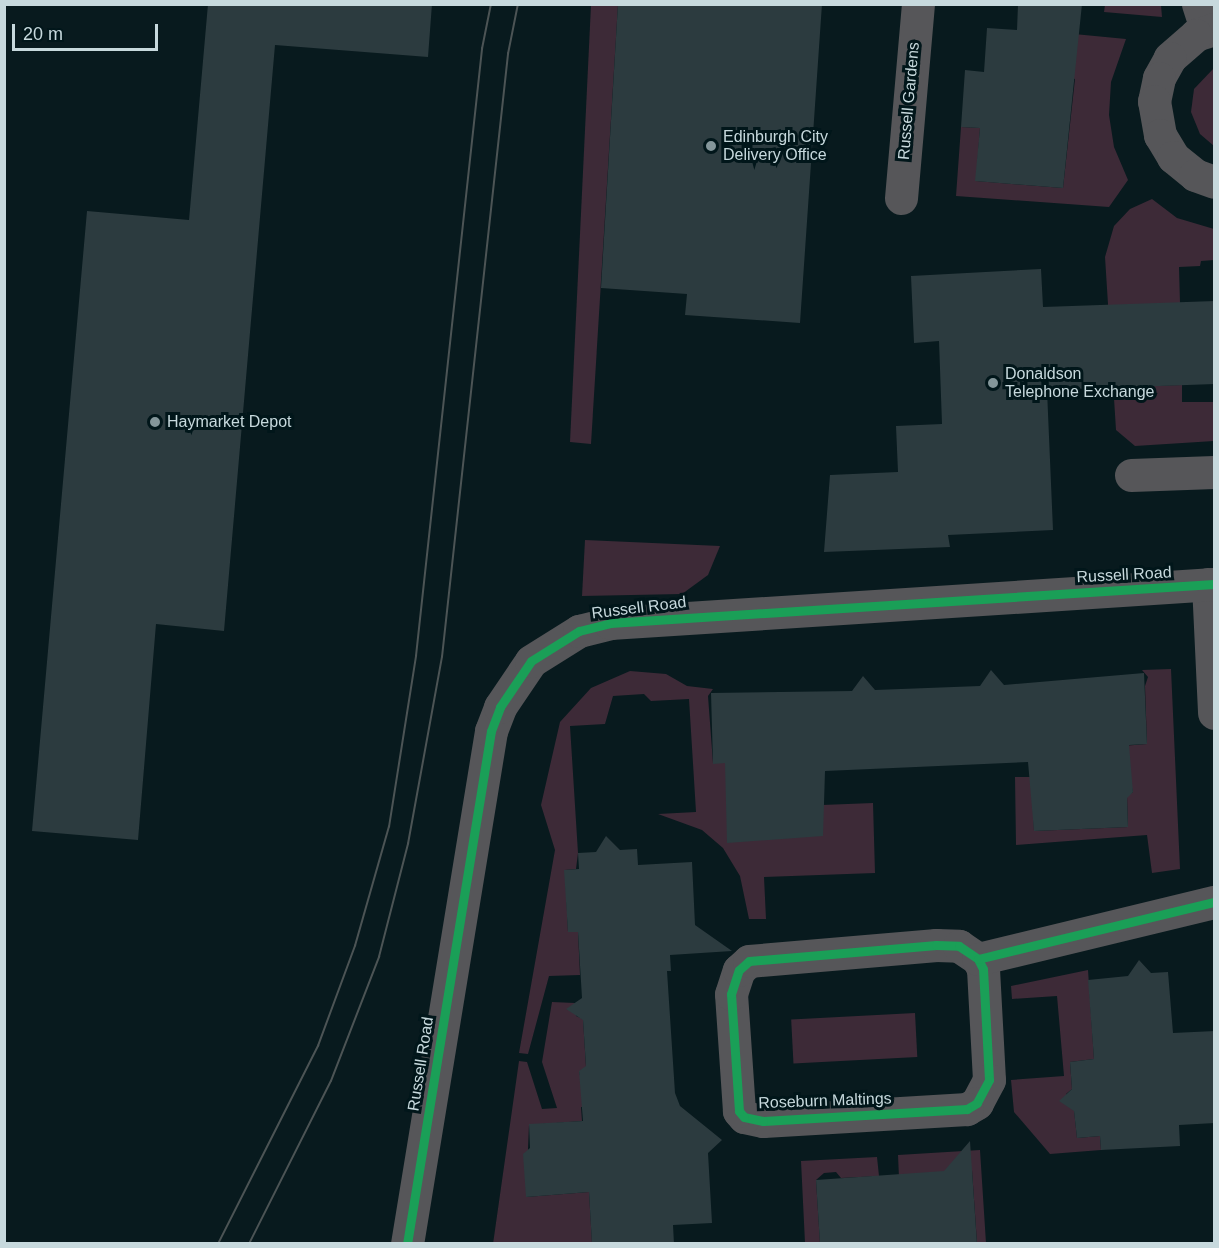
<!DOCTYPE html>
<style>
body{margin:0}
#map{position:relative;width:1219px;height:1248px;overflow:hidden;background:#081a1e;font-family:Helvetica,sans-serif}
div>[style]{position:absolute}
[style*='--x']{left:calc(var(--x)*1px);top:calc(var(--y)*1px);width:calc(var(--w)*1px);rotate:calc(var(--a)*1deg)}
.green>*{inset:0;background:#3d2a37;transform-origin:0 0}
.building>*{inset:0;background:#2c3b3f}
.minor>*{height:33px;margin:-16.5px;padding:0 16.5px;transform-origin:16.5px;border-radius:16.5px;background:#565659}
.tram>*{height:1.5px;margin:-0.75px;padding:0 0.75px;transform-origin:0.75px;border-radius:0.75px;background:#4c5455}
.cycleway>*{height:9px;margin:-4.5px;padding:0 4.5px;transform-origin:4.5px;border-radius:4.5px;background:#1a9f57}
.dots>*{width:16px;height:16px;translate:-50% -50%;box-sizing:border-box;border:3px solid #01161a;border-radius:50%}
span{translate:-50% -50%;white-space:nowrap;text-align:center;line-height:1.15;-webkit-text-stroke:6px #01161a;paint-order:stroke}
.street-label{font-size:16px;color:#c7d9dd}
.poi-label{font-size:16px;color:#c7d9dd}
.left{translate:0 -50%;text-align:left}
.frame{position:absolute;inset:0;border:6px solid #c7d9dd;pointer-events:none}
.scale{position:absolute;left:12px;top:24px;width:146px;height:27px;box-sizing:border-box;border:3px solid #c7d9dd;border-top:0;padding-left:8px;font-size:18px;line-height:21px;white-space:nowrap;color:#c7d9dd;-webkit-text-stroke:4px #01161a;paint-order:stroke}
</style>
<div id="map">
<div class="green">
<div style="clip-path:polygon(591px 5px,618px 5px,591px 444px,570px 442px)"></div>
<div style="clip-path:polygon(1105px 5px,1161px 5px,1162px 17px,1104px 12px)"></div>
<div style="clip-path:polygon(1074px 34px,1126px 39px,1111px 82px,1109px 115px,1114px 147px,1128px 180px,1109px 207px,956px 196px,961px 127px,980px 128px,976px 181px,1063px 188px,1075px 79px,1071px 78px)"></div>
<div style="clip-path:polygon(1214px 68px,1214px 146px,1200px 134px,1191px 112px,1194px 89px)"></div>
<div style="clip-path:polygon(1152px 199px,1177px 218px,1214px 229px,1214px 260px,1201px 261px,1200px 266px,1179px 267px,1180px 303px,1118px 387px,1182px 385px,1182px 402px,1214px 402px,1214px 441px,1135px 446px,1116px 430px,1105px 257px,1114px 226px,1130px 209px)"></div>
<div style="clip-path:polygon(585px 540px,720px 546px,708px 575px,682px 594px,582px 596px)"></div>
<div style="clip-path:polygon(1171px 669px,1180px 869px,1152px 873px,1147px 835px,1016px 845px,1015px 777px,1032px 777px,1034px 831px,1128px 827px,1127px 796px,1133px 792px,1122px 746px,1147px 744px,1145px 686px,1148px 677px,1142px 670px)"></div>
<div style="clip-path:polygon(630px 671px,666px 674px,687px 686px,713px 689px,708px 696px,713px 763px,733px 762px,822px 805px,873px 803px,875px 873px,764px 877px,766px 919px,749px 919px,740px 876px,723px 848px,702px 830px,658px 814px,696px 812px,689px 699px,651px 701px,644px 694px,613px 696px,605px 724px,570px 726px,578px 853px,576px 869px,565px 870px,568px 932px,578px 932px,580px 975px,549px 976px,528px 1054px,519px 1053px,555px 850px,541px 805px,560px 722px,591px 688px)"></div>
<div style="clip-path:polygon(1088px 970px,1094px 1059px,1070px 1062px,1072px 1089px,1066px 1094px,1074px 1110px,1077px 1138px,1100px 1136px,1101px 1150px,1050px 1154px,1014px 1112px,1011px 1080px,1064px 1076px,1057px 996px,1012px 999px,1011px 986px)"></div>
<div style="clip-path:polygon(552px 1002px,575px 1003px,576px 1016px,583px 1019px,586px 1067px,579px 1072px,588px 1107px,581px 1107px,582px 1121px,529px 1125px,526px 1197px,589px 1192px,592px 1243px,493px 1244px,519px 1061px,527px 1062px,542px 1109px,557px 1108px,542px 1062px)"></div>
<div style="left:915px;top:1013px;width:44px;height:124px;rotate:87deg"></div>
<div style="clip-path:polygon(980px 1150px,986px 1243px,977px 1243px,972px 1170px,899px 1178px,898px 1155px)"></div>
<div style="clip-path:polygon(877px 1157px,879px 1176px,841px 1178px,836px 1172px,824px 1173px,816px 1180px,820px 1243px,805px 1243px,801px 1161px)"></div>
</div>
<div class="building">
<div style="clip-path:polygon(208px 4px,432px 4px,428px 57px,275px 45px,224px 631px,156px 624px,138px 840px,32px 831px,87px 211px,189px 220px)"></div>
<div style="clip-path:polygon(618px 4px,822px 4px,800px 323px,685px 315px,687px 294px,601px 288px)"></div>
<div style="clip-path:polygon(1018px 4px,1082px 4px,1063px 188px,975px 181px,980px 128px,961px 127px,965px 70px,984px 72px,987px 28px,1017px 30px)"></div>
<div style="clip-path:polygon(1041px 269px,1043px 307px,1215px 301px,1215px 384px,1047px 390px,1053px 530px,948px 535px,950px 547px,824px 552px,830px 475px,898px 472px,896px 426px,942px 424px,939px 341px,914px 343px,911px 276px)"></div>
<div style="clip-path:polygon(991px 670px,1004px 685px,1144px 673px,1147px 744px,1129px 745px,1133px 792px,1127px 798px,1128px 827px,1034px 831px,1028px 762px,825px 771px,823px 836px,727px 843px,725px 763px,713px 764px,711px 693px,852px 691px,863px 676px,875px 690px,980px 686px)"></div>
<div style="clip-path:polygon(606px 836px,620px 850px,637px 849px,638px 865px,692px 862px,695px 925px,732px 951px,670px 955px,671px 971px,667px 971px,675px 1093px,680px 1106px,722px 1140px,708px 1153px,712px 1223px,673px 1225px,674px 1244px,592px 1244px,589px 1192px,526px 1197px,523px 1154px,530px 1148px,529px 1124px,583px 1121px,579px 1071px,586px 1066px,583px 1020px,566px 1009px,582px 998px,578px 932px,568px 932px,564px 870px,579px 869px,578px 853px,596px 852px)"></div>
<div style="clip-path:polygon(1139px 960px,1151px 973px,1168px 972px,1173px 1033px,1215px 1031px,1215px 1123px,1179px 1125px,1180px 1146px,1101px 1150px,1100px 1136px,1077px 1138px,1074px 1111px,1059px 1101px,1072px 1089px,1070px 1062px,1094px 1059px,1088px 980px,1128px 976px)"></div>
<div style="clip-path:polygon(970px 1141px,977px 1244px,820px 1244px,816px 1180px,944px 1171px)"></div>
</div>
<div class="minor">
<div style="--x:1198;--y:4;--w:28;--a:72"></div>
<div style="--x:1214;--y:29;--w:19;--a:162"></div>
<div style="--x:1196;--y:35;--w:35;--a:139"></div>
<div style="--x:1170;--y:58;--w:23;--a:119"></div>
<div style="--x:1159;--y:78;--w:24;--a:102"></div>
<div style="--x:1154;--y:101;--w:35;--a:80"></div>
<div style="--x:1160;--y:135;--w:26;--a:59"></div>
<div style="--x:1173;--y:157;--w:28;--a:39"></div>
<div style="--x:1195;--y:175;--w:20;--a:20"></div>
<div style="--x:901;--y:198;--w:195;--a:-85"></div>
<div style="--x:1131;--y:475;--w:83;--a:-2.1"></div>
<div style="--x:1208;--y:584;--w:129;--a:87.3"></div>
<div style="--x:978;--y:959;--w:11;--a:63"></div>
<div style="--x:983;--y:969;--w:111;--a:86.9"></div>
<div style="--x:989;--y:1080;--w:26;--a:118"></div>
<div style="--x:977;--y:1103;--w:12;--a:149"></div>
<div style="--x:967;--y:1109;--w:204;--a:176.6"></div>
<div style="--x:763;--y:1121;--w:19;--a:-168"></div>
<div style="--x:744;--y:1117;--w:8;--a:-130"></div>
<div style="--x:739;--y:1111;--w:117;--a:-93.9"></div>
<div style="--x:731;--y:994;--w:25;--a:-72"></div>
<div style="--x:739;--y:970;--w:13;--a:-42"></div>
<div style="--x:749;--y:961;--w:188;--a:-4.9"></div>
<div style="--x:936;--y:945;--w:23;--a:2"></div>
<div style="--x:959;--y:946;--w:23;--a:34"></div>
<div style="--x:978;--y:959;--w:243;--a:-13.6"></div>
<div style="--x:407;--y:1244;--w:520;--a:-80.7"></div>
<div style="--x:491;--y:731;--w:26;--a:-69"></div>
<div style="--x:500;--y:707;--w:55;--a:-56"></div>
<div style="--x:531;--y:661;--w:57;--a:-32"></div>
<div style="--x:579;--y:631;--w:32;--a:-14"></div>
<div style="--x:610;--y:623;--w:605;--a:-3.69"></div>
</div>
<div class="tram">
<div style="--x:218;--y:1244;--w:222;--a:-63.2"></div>
<div style="--x:318;--y:1046;--w:107;--a:-69.7"></div>
<div style="--x:355;--y:946;--w:124;--a:-74.1"></div>
<div style="--x:389;--y:827;--w:173;--a:-81"></div>
<div style="--x:416;--y:656;--w:611;--a:-83.79"></div>
<div style="--x:482;--y:49;--w:46;--a:-78.7"></div>
<div style="--x:249;--y:1244;--w:182;--a:-63.3"></div>
<div style="--x:331;--y:1081;--w:133;--a:-68.8"></div>
<div style="--x:379;--y:957;--w:117;--a:-75.6"></div>
<div style="--x:408;--y:844;--w:190;--a:-79.7"></div>
<div style="--x:442;--y:657;--w:607;--a:-83.75"></div>
<div style="--x:508;--y:54;--w:51;--a:-78.7"></div>
</div>
<div class="cycleway">
<div style="--x:978;--y:959;--w:11;--a:63"></div>
<div style="--x:983;--y:969;--w:111;--a:86.9"></div>
<div style="--x:989;--y:1080;--w:26;--a:118"></div>
<div style="--x:977;--y:1103;--w:12;--a:149"></div>
<div style="--x:967;--y:1109;--w:204;--a:176.6"></div>
<div style="--x:763;--y:1121;--w:19;--a:-168"></div>
<div style="--x:744;--y:1117;--w:8;--a:-130"></div>
<div style="--x:739;--y:1111;--w:117;--a:-93.9"></div>
<div style="--x:731;--y:994;--w:25;--a:-72"></div>
<div style="--x:739;--y:970;--w:13;--a:-42"></div>
<div style="--x:749;--y:961;--w:188;--a:-4.9"></div>
<div style="--x:936;--y:945;--w:23;--a:2"></div>
<div style="--x:959;--y:946;--w:23;--a:34"></div>
<div style="--x:978;--y:959;--w:243;--a:-13.6"></div>
<div style="--x:407;--y:1244;--w:520;--a:-80.7"></div>
<div style="--x:491;--y:731;--w:26;--a:-69"></div>
<div style="--x:500;--y:707;--w:55;--a:-56"></div>
<div style="--x:531;--y:661;--w:57;--a:-32"></div>
<div style="--x:579;--y:631;--w:32;--a:-14"></div>
<div style="--x:610;--y:623;--w:605;--a:-3.69"></div>
</div>
<div class="dots">
<div style="left:711px;top:146px;background:#84969a"></div>
<div style="left:993px;top:383px;background:#84969a"></div>
<div style="left:155px;top:422px;background:#84969a"></div>
</div>
<div class="street-label">
<span style="left:909px;top:101px;rotate:-85deg">Russell Gardens</span>
<span style="left:1124px;top:575px;rotate:-3deg">Russell Road</span>
<span style="left:639px;top:608px;rotate:-7deg">Russell Road</span>
<span style="left:421px;top:1064px;rotate:-81deg">Russell Road</span>
<span style="left:825px;top:1101px;rotate:-2deg">Roseburn Maltings</span>
</div>
<div class="poi-label">
<span class="left" style="left:723px;top:146px">Edinburgh City<br>Delivery Office</span>
<span class="left" style="left:1005px;top:383px">Donaldson<br>Telephone Exchange</span>
<span class="left" style="left:167px;top:422px">Haymarket Depot</span>
</div>
<div class="frame"></div>
<div class="scale">20 m</div>
</div>
